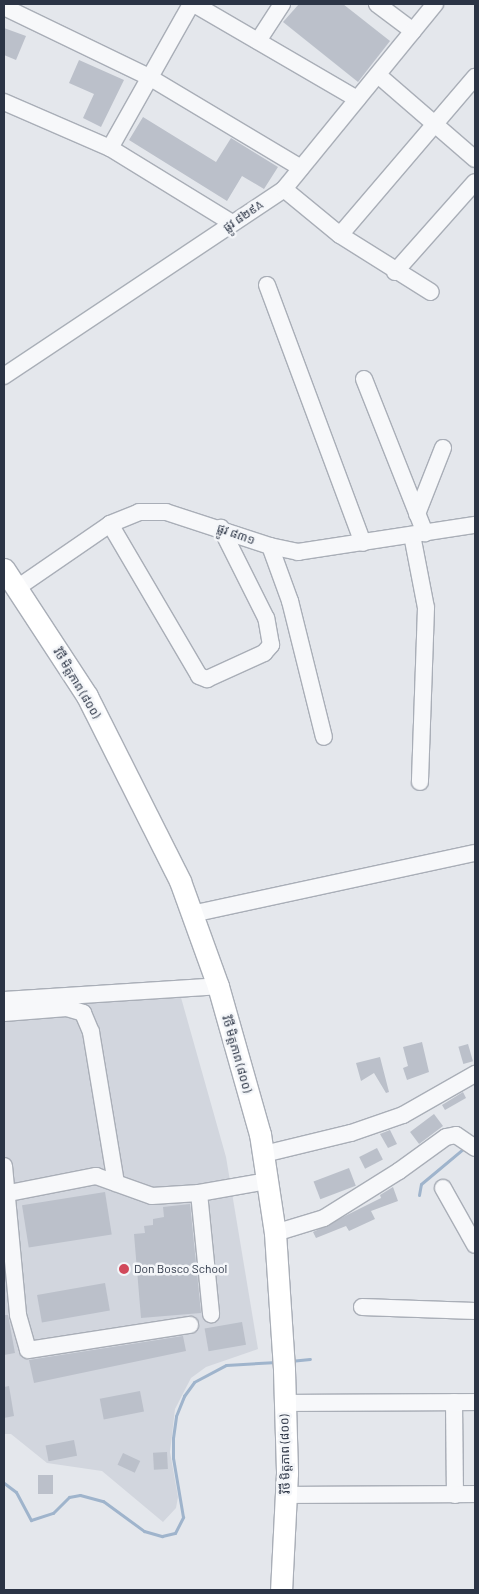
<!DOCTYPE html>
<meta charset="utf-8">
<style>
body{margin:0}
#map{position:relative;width:479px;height:1594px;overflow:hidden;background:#e4e7ec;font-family:Barlow,"Noto Sans Khmer",sans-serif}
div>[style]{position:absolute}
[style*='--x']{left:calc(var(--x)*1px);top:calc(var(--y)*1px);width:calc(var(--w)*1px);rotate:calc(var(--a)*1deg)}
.built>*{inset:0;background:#d2d6de}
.stream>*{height:3px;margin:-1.5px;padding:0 1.5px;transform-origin:1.5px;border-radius:1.5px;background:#9fb4cc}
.building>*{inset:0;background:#bbc0ca;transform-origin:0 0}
.roads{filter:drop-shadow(1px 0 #a9aeb7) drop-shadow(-1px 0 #a9aeb7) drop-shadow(0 1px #a9aeb7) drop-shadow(0 -1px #a9aeb7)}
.minor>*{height:16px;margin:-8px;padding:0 8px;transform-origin:8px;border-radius:8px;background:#f7f8fa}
.major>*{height:21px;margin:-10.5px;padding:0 10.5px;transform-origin:10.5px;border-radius:10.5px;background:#fff}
.dots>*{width:14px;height:14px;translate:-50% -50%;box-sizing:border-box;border:2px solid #f4f6f9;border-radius:50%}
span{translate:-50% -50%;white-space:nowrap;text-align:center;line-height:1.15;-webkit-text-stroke:5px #f4f6f9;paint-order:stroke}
.street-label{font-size:12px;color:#2b3445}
.poi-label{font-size:12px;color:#2b3445}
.left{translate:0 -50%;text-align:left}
.frame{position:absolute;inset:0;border:5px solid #2b3445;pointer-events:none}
</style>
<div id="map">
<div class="built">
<div style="clip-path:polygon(180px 994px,226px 1157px,258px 1349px,206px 1367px,191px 1378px,175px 1409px,170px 1452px,178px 1497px,176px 1508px,163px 1522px,102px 1471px,47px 1463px,11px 1434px,4px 1434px,4px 1007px)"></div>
</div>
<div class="stream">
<div style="--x:419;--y:1195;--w:11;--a:-80"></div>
<div style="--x:421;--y:1184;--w:56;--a:-39.9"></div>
<div style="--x:290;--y:1361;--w:20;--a:-6"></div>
<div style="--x:4;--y:1483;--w:15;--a:37"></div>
<div style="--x:16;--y:1492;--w:32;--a:62"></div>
<div style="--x:31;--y:1520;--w:23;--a:-18"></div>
<div style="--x:53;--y:1513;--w:23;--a:-45"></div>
<div style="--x:69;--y:1497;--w:11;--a:-10"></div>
<div style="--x:80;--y:1495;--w:24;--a:15"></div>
<div style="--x:103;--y:1501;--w:51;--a:36.2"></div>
<div style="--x:144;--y:1531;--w:19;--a:16"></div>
<div style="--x:162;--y:1536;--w:13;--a:-13"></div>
<div style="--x:175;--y:1533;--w:18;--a:-63"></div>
<div style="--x:183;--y:1517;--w:60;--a:-99.6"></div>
<div style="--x:173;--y:1458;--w:20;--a:-90"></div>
<div style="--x:173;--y:1438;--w:22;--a:-82"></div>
<div style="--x:176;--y:1416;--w:22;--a:-68"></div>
<div style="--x:184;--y:1396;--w:17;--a:-54"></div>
<div style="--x:194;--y:1382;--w:36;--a:-28"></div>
<div style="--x:226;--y:1365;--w:51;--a:-3.4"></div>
</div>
<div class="building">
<div style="clip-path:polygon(299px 4px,343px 4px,390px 41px,358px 82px,283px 22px)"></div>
<div style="clip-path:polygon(4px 28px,26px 36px,16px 60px,4px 55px)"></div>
<div style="clip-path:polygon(79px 60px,124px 80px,101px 127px,83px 118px,94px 94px,69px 83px)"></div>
<div style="clip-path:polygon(143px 117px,216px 162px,231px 138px,278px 167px,264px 189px,242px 176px,227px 201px,129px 140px)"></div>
<div style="clip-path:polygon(422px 1042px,429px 1072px,407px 1080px,403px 1068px,408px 1066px,403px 1047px)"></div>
<div style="left:468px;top:1044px;width:18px;height:10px;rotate:74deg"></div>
<div style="clip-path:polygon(380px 1057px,389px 1092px,386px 1093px,374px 1073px,361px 1081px,356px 1063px)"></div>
<div style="clip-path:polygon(463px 1092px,466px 1098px,445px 1110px,442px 1105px)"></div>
<div style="left:434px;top:1114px;width:15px;height:30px;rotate:53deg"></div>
<div style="clip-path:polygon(390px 1130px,397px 1144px,388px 1148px,380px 1134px)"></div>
<div style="left:377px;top:1148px;width:13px;height:20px;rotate:63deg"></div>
<div style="left:349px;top:1168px;width:19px;height:38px;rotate:69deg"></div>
<div style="clip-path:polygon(393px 1187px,398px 1201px,371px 1211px,375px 1219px,349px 1231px,346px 1226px,316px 1238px,313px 1232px,381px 1198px,380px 1195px)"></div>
<div style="left:105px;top:1192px;width:43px;height:84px;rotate:81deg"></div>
<div style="clip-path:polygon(190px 1204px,201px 1313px,141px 1318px,134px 1234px,145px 1233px,144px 1226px,153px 1225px,153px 1219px,164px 1217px,163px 1207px)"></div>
<div style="left:105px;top:1283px;width:28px;height:69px;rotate:80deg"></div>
<div style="clip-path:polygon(4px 1315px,8px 1315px,15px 1353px,4px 1355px)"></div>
<div style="left:242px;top:1322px;width:23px;height:38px;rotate:80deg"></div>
<div style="clip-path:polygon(183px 1336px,186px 1351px,34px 1383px,29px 1360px)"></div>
<div style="clip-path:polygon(9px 1386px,14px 1416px,4px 1418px,4px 1387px)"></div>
<div style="left:140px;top:1391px;width:21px;height:41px;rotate:79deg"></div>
<div style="left:74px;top:1440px;width:16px;height:29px;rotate:79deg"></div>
<div style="left:167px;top:1452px;width:17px;height:14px;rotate:87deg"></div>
<div style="left:123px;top:1453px;width:19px;height:13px;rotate:25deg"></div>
<div style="left:38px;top:1475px;width:15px;height:19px"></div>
</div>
<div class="roads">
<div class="minor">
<div style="--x:194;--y:4;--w:189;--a:30.2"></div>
<div style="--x:377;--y:4;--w:45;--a:36.9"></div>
<div style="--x:4;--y:7;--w:161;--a:25.8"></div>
<div style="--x:149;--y:77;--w:177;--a:30.9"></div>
<div style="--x:258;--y:41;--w:44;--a:-57"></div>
<div style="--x:378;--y:75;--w:128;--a:40.9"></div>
<div style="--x:4;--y:102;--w:116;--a:23.5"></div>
<div style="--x:110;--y:148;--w:143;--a:31.6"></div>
<div style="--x:110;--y:148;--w:165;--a:-60.6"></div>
<div style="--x:284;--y:189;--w:72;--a:39.4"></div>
<div style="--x:340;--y:235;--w:107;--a:32.1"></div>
<div style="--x:340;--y:235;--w:208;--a:-49.5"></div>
<div style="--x:395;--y:272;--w:120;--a:-48.4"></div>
<div style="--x:267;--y:285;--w:275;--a:69.6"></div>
<div style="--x:4;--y:376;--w:337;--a:-33.7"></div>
<div style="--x:284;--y:189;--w:239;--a:-50.8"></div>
<div style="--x:364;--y:379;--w:166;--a:68.4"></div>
<div style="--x:417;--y:514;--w:71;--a:-68.5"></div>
<div style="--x:110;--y:524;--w:176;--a:59.6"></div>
<div style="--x:199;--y:676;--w:9;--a:21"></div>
<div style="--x:207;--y:679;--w:63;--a:-24.5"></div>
<div style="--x:264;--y:653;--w:11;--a:-49"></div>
<div style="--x:271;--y:645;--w:27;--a:-100"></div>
<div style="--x:266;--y:618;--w:101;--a:-116.6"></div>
<div style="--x:412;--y:535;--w:74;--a:79.1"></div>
<div style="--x:426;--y:608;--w:174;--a:92"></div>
<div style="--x:270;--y:546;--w:59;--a:70"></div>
<div style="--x:290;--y:601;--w:140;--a:76"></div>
<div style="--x:17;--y:588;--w:113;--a:-34.5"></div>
<div style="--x:110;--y:524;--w:31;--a:-22"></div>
<div style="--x:139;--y:512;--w:27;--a:0"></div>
<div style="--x:166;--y:512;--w:109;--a:18.1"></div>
<div style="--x:270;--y:546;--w:29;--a:12"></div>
<div style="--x:298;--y:552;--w:179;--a:-8.7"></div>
<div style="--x:192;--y:914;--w:289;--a:-12.2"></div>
<div style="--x:4;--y:1000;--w:214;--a:-3.7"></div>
<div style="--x:4;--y:1013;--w:63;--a:-4.5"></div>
<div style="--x:67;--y:1008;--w:17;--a:17"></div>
<div style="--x:83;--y:1013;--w:21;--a:67"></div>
<div style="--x:91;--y:1032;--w:153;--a:80.6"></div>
<div style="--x:264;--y:1154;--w:89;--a:-13.6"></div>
<div style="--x:351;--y:1133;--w:55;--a:-19.1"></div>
<div style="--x:403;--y:1115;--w:83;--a:-29.7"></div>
<div style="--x:4;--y:1166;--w:150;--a:84.6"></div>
<div style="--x:18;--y:1315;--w:36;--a:74"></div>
<div style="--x:28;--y:1350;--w:164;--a:-8.8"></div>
<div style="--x:443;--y:1188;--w:65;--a:60.7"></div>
<div style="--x:199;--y:1193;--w:122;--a:84.3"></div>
<div style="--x:4;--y:1194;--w:94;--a:-11.1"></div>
<div style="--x:96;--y:1176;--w:59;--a:19.7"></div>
<div style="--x:152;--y:1196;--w:47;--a:-3.7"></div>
<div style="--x:199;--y:1193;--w:70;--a:-9.9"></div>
<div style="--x:275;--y:1233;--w:51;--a:-17"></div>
<div style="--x:324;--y:1218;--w:89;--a:-32.1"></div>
<div style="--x:399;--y:1171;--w:58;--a:-35.9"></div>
<div style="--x:446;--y:1137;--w:10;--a:-11"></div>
<div style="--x:456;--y:1135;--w:23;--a:34"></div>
<div style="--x:362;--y:1307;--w:113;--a:2"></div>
<div style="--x:454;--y:1402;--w:93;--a:89.4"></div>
<div style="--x:285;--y:1403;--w:190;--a:-0.3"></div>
<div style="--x:286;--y:1495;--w:189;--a:-0.3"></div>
</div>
<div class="major">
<div style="--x:4;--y:569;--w:152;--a:56.8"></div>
<div style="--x:87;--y:696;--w:207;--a:63.3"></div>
<div style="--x:180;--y:881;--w:112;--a:70.1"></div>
<div style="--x:218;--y:986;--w:154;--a:74.2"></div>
<div style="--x:260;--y:1134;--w:100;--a:81.4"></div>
<div style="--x:275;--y:1233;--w:137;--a:86.2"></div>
<div style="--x:284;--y:1370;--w:103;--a:88.3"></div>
<div style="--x:287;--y:1473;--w:117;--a:92.9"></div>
</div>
</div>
<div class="dots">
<div style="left:124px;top:1269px;background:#d1495b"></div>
</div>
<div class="street-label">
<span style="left:243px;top:216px;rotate:-34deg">ផ្លូវ ៨២៩A</span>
<span style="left:236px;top:534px;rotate:20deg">ផ្លូវ ៨៣១</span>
<span style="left:77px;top:683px;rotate:59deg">វិថី មិត្តភាព (៨០០)</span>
<span style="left:237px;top:1054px;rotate:74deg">វិថី មិត្តភាព (៨០០)</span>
<span style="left:285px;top:1454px;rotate:-91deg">វិថី មិត្តភាព (៨០០)</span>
</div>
<div class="poi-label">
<span class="left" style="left:134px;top:1269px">Don Bosco School</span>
</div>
<div class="frame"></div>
</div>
